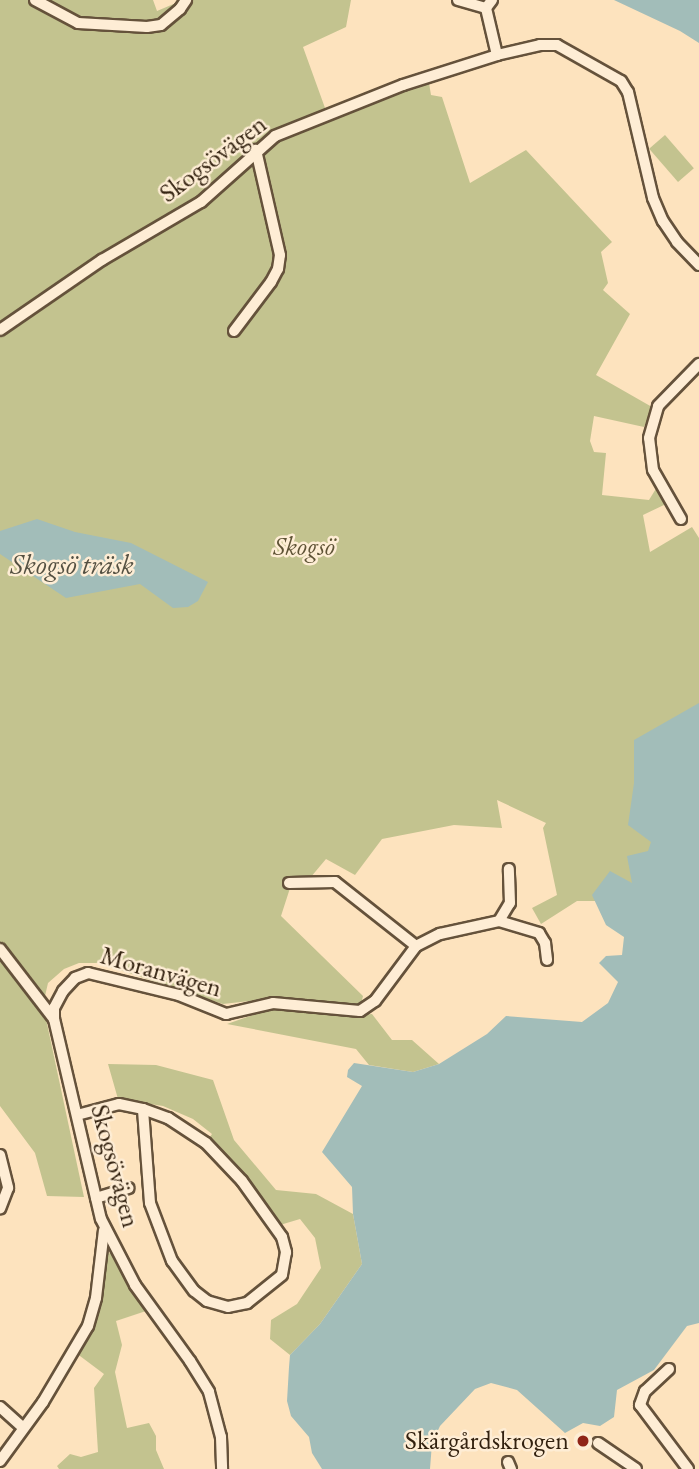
<!DOCTYPE html>
<meta charset="utf-8">
<style>
body{margin:0}
#map{position:relative;width:699px;height:1469px;overflow:hidden;background:#fde3be;font-family:"EB Garamond",serif}
div>[style]{position:absolute}
[style*='--x']{left:calc(var(--x)*1px);top:calc(var(--y)*1px);width:calc(var(--w)*1px);rotate:calc(var(--a)*1deg)}
.green>*{inset:0;background:#c3c38f;transform-origin:0 0}
.water>*{inset:0;background:#a2bdb9}
.roads{filter:drop-shadow(2px 0 #65523b) drop-shadow(-2px 0 #65523b) drop-shadow(0 2px #65523b) drop-shadow(0 -2px #65523b)}
.minor>*{height:10px;margin:-5px;padding:0 5px;transform-origin:5px;border-radius:5px;background:#feedd5}
.dots>*{width:19px;height:19px;translate:-50% -50%;box-sizing:border-box;border:4px solid #feedd5;border-radius:50%}
span{translate:-50% -50%;white-space:nowrap;text-align:center;line-height:1.15;-webkit-text-stroke:5px #feedd5;paint-order:stroke}
.street-label{font-size:26px;color:#32210f}
.park-label{font-size:26px;color:#5e5235;font-style:italic}
.poi-label{font-size:26px;color:#32210f}
.right{translate:-100% -50%;text-align:right}
.water-label{font-size:28px;color:#545042;font-style:italic}
</style>
<div id="map">
<div class="green">
<div style="clip-path:polygon(0 0,153px 0,157px 11px,183px 0,351px 0,346px 27px,303px 47px,329px 119px,418px 84px,429px 83px,431px 95px,442px 97px,470px 183px,526px 150px,612px 242px,601px 252px,608px 283px,603px 290px,630px 314px,596px 375px,652px 407px,644px 427px,594px 416px,590px 441px,594px 452px,606px 453px,602px 495px,649px 500px,657px 487px,666px 504px,643px 515px,650px 552px,692px 527px,699px 538px,699px 901px,577px 901px,541px 924px,532px 908px,557px 895px,543px 828px,546px 823px,497px 800px,502px 828px,454px 825px,382px 839px,355px 875px,326px 859px,305px 884px,291px 885px,281px 916px,363px 996px,361px 1004px,352px 1006px,283px 997px,223px 1004px,98px 963px,79px 963px,64px 969px,48px 983px,43px 1005px,84px 1197px,47px 1196px,35px 1153px,0 1106px)"></div>
<div style="left:665px;top:135px;width:44px;height:21px;rotate:49deg"></div>
<div style="clip-path:polygon(273px 1008px,346px 1016px,372px 1014px,392px 1040px,412px 1040px,439px 1064px,413px 1072px,369px 1065px,356px 1049px,227px 1024px)"></div>
<div style="clip-path:polygon(108px 1064px,156px 1065px,213px 1080px,234px 1140px,276px 1190px,316px 1194px,353px 1214px,362px 1264px,320px 1324px,290px 1355px,270px 1339px,271px 1320px,297px 1304px,321px 1268px,315px 1238px,300px 1219px,280px 1225px,244px 1173px,208px 1140px,212px 1134px,193px 1119px,163px 1106px,118px 1099px)"></div>
<div style="clip-path:polygon(111px 1253px,131px 1291px,146px 1311px,116px 1321px,122px 1345px,115px 1372px,127px 1428px,149px 1423px,156px 1436px,156px 1450px,164px 1469px,59px 1469px,57px 1466px,70px 1454px,81px 1457px,98px 1452px,94px 1388px,104px 1374px,76px 1353px,105px 1254px)"></div>
</div>
<div class="water">
<div style="clip-path:polygon(614px 0,699px 0,699px 43px,680px 31px)"></div>
<div style="clip-path:polygon(37px 519px,75px 532px,131px 543px,208px 582px,198px 601px,188px 607px,173px 608px,140px 584px,66px 598px,0 554px,0 531px)"></div>
<div style="clip-path:polygon(699px 703px,699px 1323px,687px 1326px,654px 1370px,617px 1390px,614px 1417px,600px 1426px,583px 1423px,565px 1433px,517px 1390px,491px 1383px,475px 1389px,440px 1426px,432px 1443px,430px 1469px,322px 1469px,312px 1453px,309px 1437px,291px 1416px,287px 1401px,289px 1367px,290px 1355px,320px 1324px,362px 1264px,353px 1214px,352px 1187px,322px 1152px,362px 1086px,347px 1077px,348px 1070px,354px 1063px,413px 1072px,439px 1064px,487px 1034px,506px 1016px,582px 1022px,608px 1003px,618px 982px,599px 963px,606px 956px,622px 955px,624px 937px,606px 925px,592px 895px,610px 871px,632px 883px,627px 856px,648px 851px,651px 842px,628px 825px,634px 783px,634px 740px)"></div>
</div>
<div class="roads">
<div class="minor">
<div style="--x:35;--y:0;--w:49;--a:28.1"></div>
<div style="--x:78;--y:23;--w:69;--a:3.3"></div>
<div style="--x:147;--y:27;--w:14;--a:-8"></div>
<div style="--x:161;--y:25;--w:25;--a:-40"></div>
<div style="--x:180;--y:9;--w:11;--a:-56"></div>
<div style="--x:458;--y:0;--w:29;--a:16"></div>
<div style="--x:497;--y:55;--w:44;--a:-13.1"></div>
<div style="--x:540;--y:45;--w:17;--a:0"></div>
<div style="--x:557;--y:45;--w:73;--a:29.4"></div>
<div style="--x:621;--y:81;--w:13;--a:58"></div>
<div style="--x:628;--y:92;--w:109;--a:76.7"></div>
<div style="--x:653;--y:198;--w:25;--a:67"></div>
<div style="--x:663;--y:221;--w:25;--a:56"></div>
<div style="--x:677;--y:242;--w:32;--a:46"></div>
<div style="--x:0;--y:330;--w:124;--a:-34.5"></div>
<div style="--x:102;--y:260;--w:115;--a:-30.4"></div>
<div style="--x:201;--y:202;--w:99;--a:-41.7"></div>
<div style="--x:275;--y:136;--w:138;--a:-21.7"></div>
<div style="--x:403;--y:85;--w:99;--a:-17.7"></div>
<div style="--x:497;--y:55;--w:48;--a:-103.2"></div>
<div style="--x:486;--y:8;--w:10;--a:-53"></div>
<div style="--x:234;--y:331;--w:61;--a:-52.9"></div>
<div style="--x:271;--y:282;--w:15;--a:-62"></div>
<div style="--x:278;--y:269;--w:14;--a:-82"></div>
<div style="--x:280;--y:255;--w:108;--a:-102.9"></div>
<div style="--x:681;--y:519;--w:56;--a:-119.7"></div>
<div style="--x:653;--y:470;--w:32;--a:-97"></div>
<div style="--x:649;--y:438;--w:33;--a:-74"></div>
<div style="--x:658;--y:406;--w:59;--a:-45.7"></div>
<div style="--x:289;--y:883;--w:46;--a:-1.2"></div>
<div style="--x:335;--y:882;--w:103;--a:38.3"></div>
<div style="--x:499;--y:921;--w:21;--a:-59"></div>
<div style="--x:510;--y:903;--w:34;--a:-92"></div>
<div style="--x:0;--y:949;--w:88;--a:52.4"></div>
<div style="--x:54;--y:1019;--w:205;--a:76.8"></div>
<div style="--x:101;--y:1219;--w:74;--a:62.7"></div>
<div style="--x:135;--y:1285;--w:94;--a:54.1"></div>
<div style="--x:190;--y:1361;--w:36;--a:58"></div>
<div style="--x:209;--y:1392;--w:47;--a:75.1"></div>
<div style="--x:221;--y:1437;--w:32;--a:88"></div>
<div style="--x:54;--y:1019;--w:11;--a:-90"></div>
<div style="--x:54;--y:1008;--w:19;--a:-62"></div>
<div style="--x:63;--y:991;--w:18;--a:-47"></div>
<div style="--x:75;--y:978;--w:14;--a:-21"></div>
<div style="--x:88;--y:973;--w:94;--a:13.6"></div>
<div style="--x:179;--y:995;--w:51;--a:22"></div>
<div style="--x:226;--y:1014;--w:48;--a:-13.2"></div>
<div style="--x:273;--y:1003;--w:87;--a:5.3"></div>
<div style="--x:360;--y:1011;--w:18;--a:-34"></div>
<div style="--x:375;--y:1001;--w:69;--a:-53.3"></div>
<div style="--x:416;--y:946;--w:27;--a:-27"></div>
<div style="--x:440;--y:934;--w:60;--a:-12.4"></div>
<div style="--x:499;--y:921;--w:42;--a:16.7"></div>
<div style="--x:539;--y:933;--w:12;--a:59"></div>
<div style="--x:545;--y:943;--w:17;--a:83"></div>
<div style="--x:77;--y:1115;--w:43;--a:-14.7"></div>
<div style="--x:119;--y:1104;--w:25;--a:12"></div>
<div style="--x:143;--y:1109;--w:27;--a:20"></div>
<div style="--x:168;--y:1118;--w:45;--a:33.3"></div>
<div style="--x:206;--y:1143;--w:52;--a:46.5"></div>
<div style="--x:242;--y:1181;--w:69;--a:54.5"></div>
<div style="--x:282;--y:1237;--w:16;--a:75"></div>
<div style="--x:286;--y:1252;--w:23;--a:100"></div>
<div style="--x:282;--y:1275;--w:45;--a:141.3"></div>
<div style="--x:247;--y:1303;--w:19;--a:168"></div>
<div style="--x:228;--y:1307;--w:22;--a:-164"></div>
<div style="--x:207;--y:1301;--w:16;--a:-142"></div>
<div style="--x:194;--y:1291;--w:37;--a:-126"></div>
<div style="--x:172;--y:1261;--w:62;--a:-110.8"></div>
<div style="--x:150;--y:1203;--w:94;--a:-94.3"></div>
<div style="--x:0;--y:1155;--w:34;--a:76"></div>
<div style="--x:8;--y:1188;--w:22;--a:111"></div>
<div style="--x:96;--y:1198;--w:34;--a:-17"></div>
<div style="--x:669;--y:1369;--w:33;--a:137"></div>
<div style="--x:645;--y:1391;--w:15;--a:110"></div>
<div style="--x:640;--y:1405;--w:80;--a:53.1"></div>
<div style="--x:0;--y:1407;--w:30;--a:42"></div>
<div style="--x:598;--y:1443;--w:46;--a:34.4"></div>
<div style="--x:0;--y:1461;--w:73;--a:-53.9"></div>
<div style="--x:43;--y:1402;--w:88;--a:-59.4"></div>
<div style="--x:88;--y:1326;--w:29;--a:-74"></div>
<div style="--x:96;--y:1298;--w:68;--a:-83.3"></div>
<div style="--x:508;--y:1462;--w:8;--a:67"></div>
</div>
</div>
<div class="dots">
<div style="left:583px;top:1441px;background:#8f2418"></div>
</div>
<div class="street-label">
<span style="left:213px;top:159px;rotate:-37deg">Skogsövägen</span>
<span style="left:161px;top:972px;rotate:16deg">Moranvägen</span>
<span style="left:115px;top:1166px;rotate:75deg">Skogsövägen</span>
</div>
<div class="park-label">
<span style="left:304px;top:547px">Skogsö</span>
</div>
<div class="poi-label">
<span class="right" style="left:569px;top:1441px">Skärgårdskrogen</span>
</div>
<div class="water-label">
<span style="left:72px;top:564px">Skogsö träsk</span>
</div>
</div>
